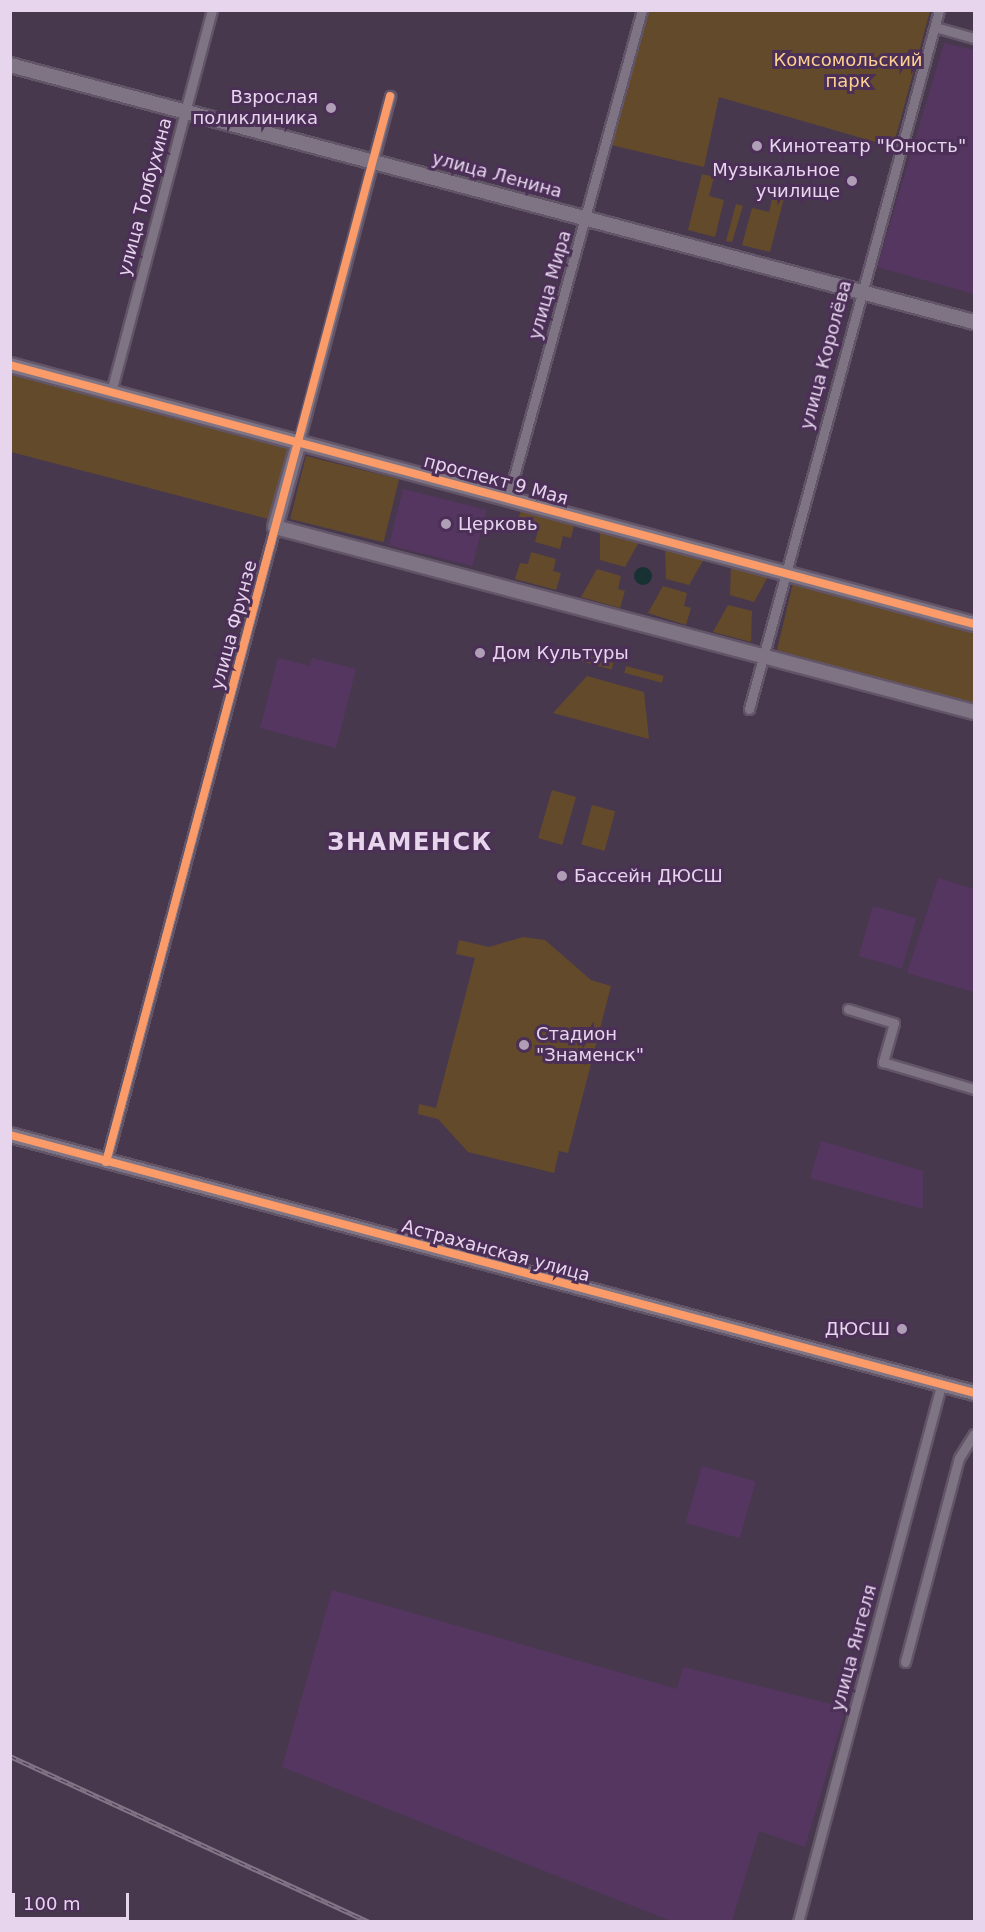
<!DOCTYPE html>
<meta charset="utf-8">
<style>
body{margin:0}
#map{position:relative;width:985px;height:1932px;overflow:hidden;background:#48384e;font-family:"DejaVu Sans",sans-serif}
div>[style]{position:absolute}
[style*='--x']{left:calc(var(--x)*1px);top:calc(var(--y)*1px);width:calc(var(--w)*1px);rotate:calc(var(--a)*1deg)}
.built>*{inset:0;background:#553661;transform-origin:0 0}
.green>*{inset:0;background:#634a2b;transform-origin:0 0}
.water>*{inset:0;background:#183133}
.round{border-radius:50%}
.roads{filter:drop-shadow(2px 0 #635568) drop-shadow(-2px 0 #635568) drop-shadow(0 2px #635568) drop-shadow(0 -2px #635568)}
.street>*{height:9px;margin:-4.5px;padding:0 4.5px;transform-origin:4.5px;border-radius:4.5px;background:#7f7484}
.secondary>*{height:14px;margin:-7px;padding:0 7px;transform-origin:7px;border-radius:7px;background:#7f7484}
.rail>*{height:4.5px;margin-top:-2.25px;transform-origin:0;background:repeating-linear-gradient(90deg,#4b2f57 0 7px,#827686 0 14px);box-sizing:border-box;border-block:2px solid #827686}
.cycleway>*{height:8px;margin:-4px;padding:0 4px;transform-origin:4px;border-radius:4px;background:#fa9b69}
.dots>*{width:16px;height:16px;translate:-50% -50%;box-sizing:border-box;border:3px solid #4b2f57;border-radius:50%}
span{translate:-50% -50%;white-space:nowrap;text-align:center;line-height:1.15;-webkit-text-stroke:6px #4b2f57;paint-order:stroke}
.park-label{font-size:18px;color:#fdd092}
.poi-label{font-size:18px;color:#e6d5ed}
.right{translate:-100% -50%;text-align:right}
.left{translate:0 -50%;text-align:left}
.street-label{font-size:18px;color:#e6d5ed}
.district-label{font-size:24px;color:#e6d5ed;font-weight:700;letter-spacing:1.5px}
.frame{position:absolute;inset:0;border:12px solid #e6d5ed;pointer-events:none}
.scale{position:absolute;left:12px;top:1893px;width:117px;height:27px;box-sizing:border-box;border:3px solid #e6d5ed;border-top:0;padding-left:8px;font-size:18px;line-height:21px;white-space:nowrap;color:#e6d5ed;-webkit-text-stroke:4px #4b2f57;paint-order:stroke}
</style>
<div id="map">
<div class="built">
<div style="clip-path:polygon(944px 43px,974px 50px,974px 294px,877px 267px)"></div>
<div style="left:403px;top:489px;width:86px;height:58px;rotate:14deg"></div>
<div style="clip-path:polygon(278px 658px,310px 666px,312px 658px,356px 669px,336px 748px,260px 728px)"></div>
<div style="clip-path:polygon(938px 878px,974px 889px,974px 992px,907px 973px)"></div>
<div style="left:873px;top:906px;width:45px;height:52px;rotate:16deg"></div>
<div style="clip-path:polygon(821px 1141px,923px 1171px,923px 1209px,810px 1178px)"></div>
<div style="left:702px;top:1466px;width:56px;height:59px;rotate:16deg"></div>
<div style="clip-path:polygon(332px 1590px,677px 1689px,683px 1667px,846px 1708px,805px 1847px,759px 1831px,732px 1921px,671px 1921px,282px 1767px)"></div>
</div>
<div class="green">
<div style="clip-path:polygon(647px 11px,647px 10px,930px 11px,893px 147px,719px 97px,704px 167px,611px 145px)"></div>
<div style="clip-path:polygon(702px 174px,714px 177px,709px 196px,724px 200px,715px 237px,688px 230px)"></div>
<div style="clip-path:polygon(773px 195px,784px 198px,770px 252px,742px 245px,752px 208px,769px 212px)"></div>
<div style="clip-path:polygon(736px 204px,743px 206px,732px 242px,726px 241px)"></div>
<div style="clip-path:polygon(11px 369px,285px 442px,290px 452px,272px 520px,11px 452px)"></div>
<div style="left:306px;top:456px;width:96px;height:65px;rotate:14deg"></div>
<div style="clip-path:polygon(521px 510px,574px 525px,571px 538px,563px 536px,560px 549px,535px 542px,538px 530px,517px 524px)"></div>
<div style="clip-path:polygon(600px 531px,639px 542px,625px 567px,600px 560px)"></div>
<div style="clip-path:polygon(665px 549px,704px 559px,689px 585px,666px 579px)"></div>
<div style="clip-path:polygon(531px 552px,556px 559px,553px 571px,561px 573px,556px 590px,515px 579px,520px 563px,528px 564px)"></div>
<div style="clip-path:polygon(731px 564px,769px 575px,754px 602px,730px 595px)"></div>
<div style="clip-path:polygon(597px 569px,621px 576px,618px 589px,625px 591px,620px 608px,581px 597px)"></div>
<div style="clip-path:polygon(793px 583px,974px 629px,974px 705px,777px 650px)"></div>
<div style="clip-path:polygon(663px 586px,687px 593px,684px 606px,691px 608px,686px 625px,648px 613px)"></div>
<div style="clip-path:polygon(728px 605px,752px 611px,751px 642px,713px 632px)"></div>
<div style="left:575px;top:652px;width:40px;height:7px;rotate:16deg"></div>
<div style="left:626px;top:666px;width:39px;height:7px;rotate:15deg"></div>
<div style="clip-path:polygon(587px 676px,644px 692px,649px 739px,553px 713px)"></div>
<div style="left:552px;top:790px;width:25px;height:50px;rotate:16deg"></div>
<div style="left:592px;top:805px;width:24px;height:41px;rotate:15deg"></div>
<div style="clip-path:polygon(523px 937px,545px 940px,591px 980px,611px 986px,568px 1153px,559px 1151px,554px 1173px,468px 1152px,438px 1119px,418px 1114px,419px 1104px,436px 1108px,475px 958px,456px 954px,459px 940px,489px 947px)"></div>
</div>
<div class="water">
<div class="round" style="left:634px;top:567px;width:18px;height:18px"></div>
</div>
<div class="roads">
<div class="street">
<div style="--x:935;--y:27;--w:41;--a:15.8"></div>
<div style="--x:111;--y:392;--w:395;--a:-75.2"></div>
<div style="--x:298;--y:445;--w:361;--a:-75.2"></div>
<div style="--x:508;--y:498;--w:506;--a:-74.65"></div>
<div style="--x:749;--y:709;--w:724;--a:-74.79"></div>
<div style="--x:848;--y:1009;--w:48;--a:16.9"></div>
<div style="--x:894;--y:1023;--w:41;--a:105.8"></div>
<div style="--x:883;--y:1062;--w:95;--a:16.5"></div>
<div style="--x:106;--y:1162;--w:657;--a:-75.1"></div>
<div style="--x:905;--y:1662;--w:211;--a:-75.2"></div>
<div style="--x:959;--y:1458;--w:28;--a:-58"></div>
<div style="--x:798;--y:1922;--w:559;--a:-75.07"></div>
</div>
<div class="secondary">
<div style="--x:10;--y:65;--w:998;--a:14.93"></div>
<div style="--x:10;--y:365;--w:998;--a:15.04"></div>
<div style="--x:298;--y:445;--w:85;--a:105.7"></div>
<div style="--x:275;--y:527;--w:723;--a:14.82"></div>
<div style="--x:10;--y:1135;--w:998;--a:14.98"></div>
</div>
</div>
<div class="rail">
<div style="--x:10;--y:1756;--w:396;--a:24.8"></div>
</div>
<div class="cycleway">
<div style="--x:10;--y:365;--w:998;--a:15.04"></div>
<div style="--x:10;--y:1135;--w:998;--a:14.98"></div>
<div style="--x:106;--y:1162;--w:1103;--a:-75.08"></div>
</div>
<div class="dots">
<div style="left:331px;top:108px;background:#af9eb5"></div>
<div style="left:757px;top:146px;background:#af9eb5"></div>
<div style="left:852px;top:181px;background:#af9eb5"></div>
<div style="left:446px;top:524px;background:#af9eb5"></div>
<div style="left:480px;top:653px;background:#af9eb5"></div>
<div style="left:562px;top:876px;background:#af9eb5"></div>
<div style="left:524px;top:1045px;background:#af9eb5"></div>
<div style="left:902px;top:1329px;background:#af9eb5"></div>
</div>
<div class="park-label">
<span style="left:848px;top:71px">Комсомольский<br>парк</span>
</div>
<div class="poi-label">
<span class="right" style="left:318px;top:108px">Взрослая<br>поликлиника</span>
<span class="left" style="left:769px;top:146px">Кинотеатр "Юность"</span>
<span class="right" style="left:840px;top:181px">Музыкальное<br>училище</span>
<span class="left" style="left:458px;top:524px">Церковь</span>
<span class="left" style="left:492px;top:653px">Дом Культуры</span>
<span class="left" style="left:574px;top:876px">Бассейн ДЮСШ</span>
<span class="left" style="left:536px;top:1045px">Стадион<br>"Знаменск"</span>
<span class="right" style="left:890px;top:1329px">ДЮСШ</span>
</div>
<div class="street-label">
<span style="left:497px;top:175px;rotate:15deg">улица Ленина</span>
<span style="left:145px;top:197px;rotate:-75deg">улица Толбухина</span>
<span style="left:550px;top:285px;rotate:-74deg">улица Мира</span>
<span style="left:826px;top:355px;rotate:-75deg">улица Королёва</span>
<span style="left:496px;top:480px;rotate:15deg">проспект 9 Мая</span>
<span style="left:234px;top:625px;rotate:-75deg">улица Фрунзе</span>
<span style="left:496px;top:1251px;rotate:15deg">Астраханская улица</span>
<span style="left:854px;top:1648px;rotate:-75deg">улица Янгеля</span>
</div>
<div class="district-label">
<span style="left:410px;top:843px">ЗНАМЕНСК</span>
</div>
<div class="frame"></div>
<div class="scale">100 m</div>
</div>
